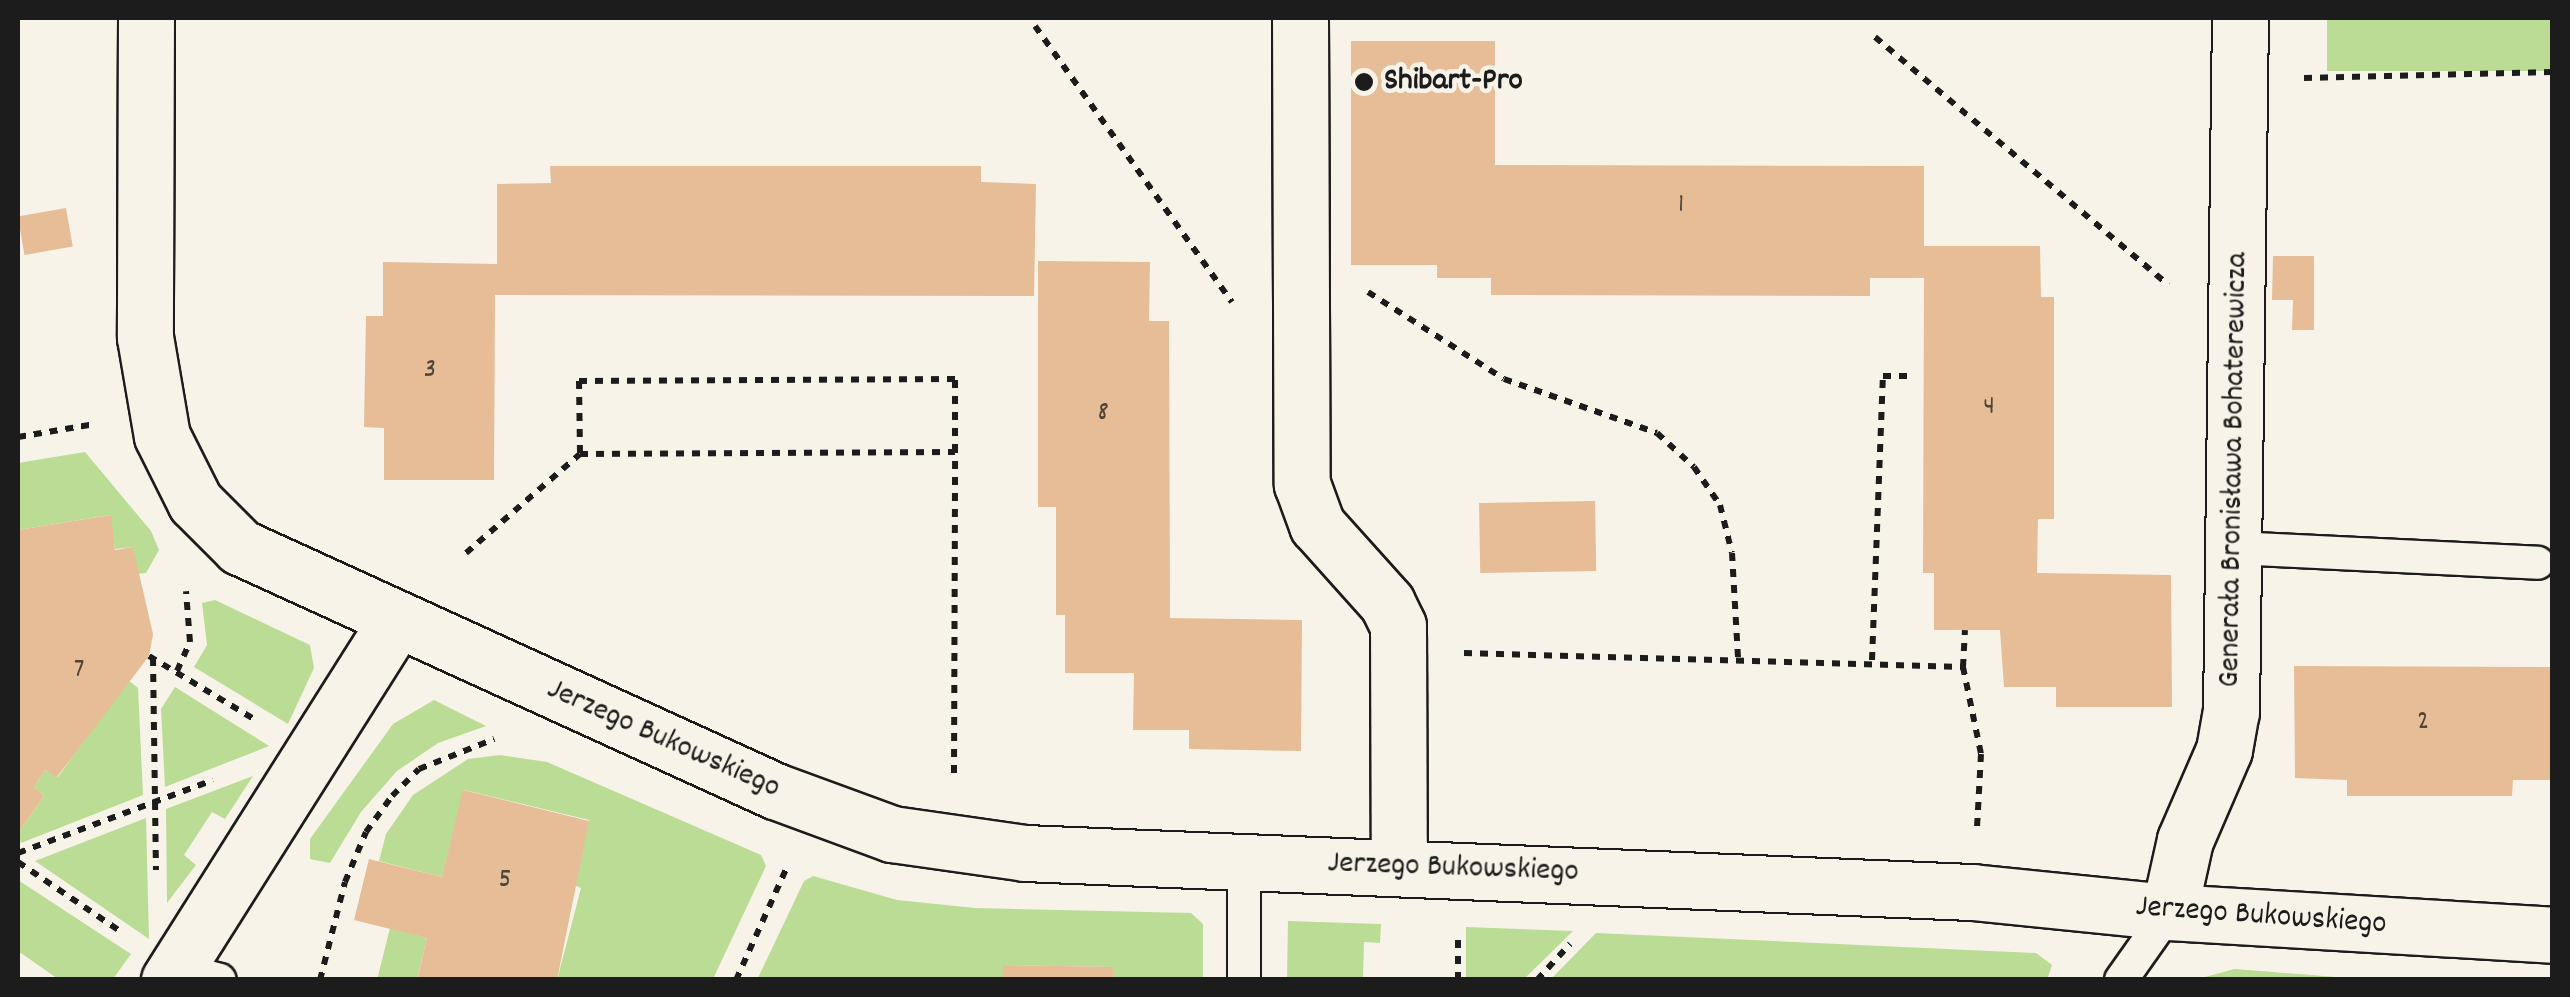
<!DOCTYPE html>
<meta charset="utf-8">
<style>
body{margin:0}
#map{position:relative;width:2570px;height:997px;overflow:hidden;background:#f7f3e8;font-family:Dekko,sans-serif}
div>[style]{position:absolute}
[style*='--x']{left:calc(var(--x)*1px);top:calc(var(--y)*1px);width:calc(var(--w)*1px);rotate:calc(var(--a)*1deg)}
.green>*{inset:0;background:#bbdc95;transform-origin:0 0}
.building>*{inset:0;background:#e6bd96;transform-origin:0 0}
.path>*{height:6px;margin-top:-3px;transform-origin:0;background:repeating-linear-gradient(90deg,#1c1c1c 0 8px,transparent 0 16px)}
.roads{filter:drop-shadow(2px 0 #1c1c1c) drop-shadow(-2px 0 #1c1c1c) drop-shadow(0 2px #1c1c1c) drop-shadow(0 -2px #1c1c1c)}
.lane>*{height:32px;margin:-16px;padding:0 16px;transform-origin:16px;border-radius:16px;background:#f7f3e8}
.street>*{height:55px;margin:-27.5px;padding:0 27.5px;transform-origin:27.5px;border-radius:27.5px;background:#f7f3e8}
.dots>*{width:28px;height:28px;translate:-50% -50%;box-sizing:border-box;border:5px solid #f7f3e8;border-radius:50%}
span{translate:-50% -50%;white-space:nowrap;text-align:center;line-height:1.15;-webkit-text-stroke:9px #f7f3e8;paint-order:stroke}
.number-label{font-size:28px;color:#4e443a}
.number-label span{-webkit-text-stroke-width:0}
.poi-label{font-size:32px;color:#1c1c1c;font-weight:700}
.left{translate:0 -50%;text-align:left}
.street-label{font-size:32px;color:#1c1c1c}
.frame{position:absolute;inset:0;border:20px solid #1c1c1c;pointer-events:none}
</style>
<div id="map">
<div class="green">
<div style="left:2327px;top:18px;width:225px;height:53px"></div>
<div style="clip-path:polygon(85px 452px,151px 531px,159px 550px,146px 573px,137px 574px,133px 547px,115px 549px,110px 515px,18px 530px,18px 463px)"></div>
<div style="clip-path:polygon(215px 600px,310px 645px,314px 668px,288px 724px,194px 667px,207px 645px,202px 603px)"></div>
<div style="clip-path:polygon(127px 679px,138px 688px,143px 795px,21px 843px,18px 833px,44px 796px,34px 787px,45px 770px,58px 777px)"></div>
<div style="clip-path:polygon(175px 687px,269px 746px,165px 787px,161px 709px)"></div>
<div style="clip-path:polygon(434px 700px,486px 726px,438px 743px,397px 771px,361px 812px,330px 863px,310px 859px,310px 839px,393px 724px)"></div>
<div style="clip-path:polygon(500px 755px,547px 762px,761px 855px,766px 866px,713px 979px,557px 980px,581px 888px,574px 885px,589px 820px,464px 790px,442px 877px,379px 861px,386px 834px,413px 795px,468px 759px)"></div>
<div style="clip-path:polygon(253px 776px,225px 819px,212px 812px,184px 855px,196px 865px,167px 903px,166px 809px)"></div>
<div style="clip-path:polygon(146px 818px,149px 939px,35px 861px)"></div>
<div style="clip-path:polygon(813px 876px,897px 900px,975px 908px,1191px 913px,1203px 924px,1203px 979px,1113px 979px,1112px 967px,1003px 965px,1003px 979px,757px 980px,804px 881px)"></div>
<div style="clip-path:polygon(18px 880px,131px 954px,113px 979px,58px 979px,18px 951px)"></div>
<div style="clip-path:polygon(1288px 921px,1381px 924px,1380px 943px,1364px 942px,1363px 979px,1287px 979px)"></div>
<div style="clip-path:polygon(1466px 927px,1573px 931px,1524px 979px,1466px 980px)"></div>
<div style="clip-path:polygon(390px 928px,427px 938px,417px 979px,377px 980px)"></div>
<div style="clip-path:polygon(1596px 933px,2036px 953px,2052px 965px,2047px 980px,1551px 979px)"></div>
<div style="clip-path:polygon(2234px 969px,2235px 969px,2361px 979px,2198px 979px)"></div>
</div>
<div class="building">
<div style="clip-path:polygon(1351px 41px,1495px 41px,1495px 165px,1924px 166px,1924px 246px,2040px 246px,2041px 297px,2054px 297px,2054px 519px,2038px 519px,2037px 573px,2171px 575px,2172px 707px,2056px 707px,2056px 687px,2004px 687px,2000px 630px,1934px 630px,1934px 573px,1923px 573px,1924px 278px,1870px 278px,1870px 296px,1491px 295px,1491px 278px,1437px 278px,1437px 265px,1351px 265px)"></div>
<div style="clip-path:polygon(550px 166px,981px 166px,981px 182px,1036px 184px,1034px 296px,495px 295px,494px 480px,384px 480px,384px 428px,364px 427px,366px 316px,383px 316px,383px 262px,497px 264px,497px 184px,551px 183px)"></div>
<div style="left:66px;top:208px;width:39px;height:49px;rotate:80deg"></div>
<div style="clip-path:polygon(2273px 256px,2314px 256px,2314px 330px,2292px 330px,2293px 300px,2272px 300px)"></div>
<div style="clip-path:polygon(1038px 261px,1150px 262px,1149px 321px,1169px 321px,1170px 618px,1302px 620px,1301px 751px,1189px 749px,1189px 730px,1133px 730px,1134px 673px,1065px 673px,1065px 615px,1056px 615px,1056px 507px,1038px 507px)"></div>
<div style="left:1595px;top:501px;width:70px;height:116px;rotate:89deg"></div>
<div style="clip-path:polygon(111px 515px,115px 550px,133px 547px,153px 634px,149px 656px,57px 777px,45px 770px,34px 787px,44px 796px,18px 833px,18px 530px)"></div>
<div style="clip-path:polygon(2294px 666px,2552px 667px,2552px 780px,2513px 780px,2512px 796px,2347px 796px,2347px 780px,2295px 778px)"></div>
<div style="clip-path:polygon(463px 790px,589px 821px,557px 980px,417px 980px,427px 938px,354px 920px,369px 859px,442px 877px)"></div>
<div style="left:1003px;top:965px;width:110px;height:15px;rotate:1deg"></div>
</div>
<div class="path">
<div style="--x:1035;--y:26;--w:339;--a:54.5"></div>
<div style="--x:1875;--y:37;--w:384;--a:40.2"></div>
<div style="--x:2304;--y:78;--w:248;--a:-1.4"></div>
<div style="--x:1368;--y:292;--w:161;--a:32.6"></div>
<div style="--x:1504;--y:379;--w:162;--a:19.4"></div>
<div style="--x:1657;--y:433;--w:50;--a:42.6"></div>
<div style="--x:1694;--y:467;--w:46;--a:55.6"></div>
<div style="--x:1720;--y:505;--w:49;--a:76"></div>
<div style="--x:1732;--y:553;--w:105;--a:86.7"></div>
<div style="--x:18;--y:437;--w:78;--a:-9.6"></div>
<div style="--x:466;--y:553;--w:151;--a:-41"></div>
<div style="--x:580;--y:454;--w:375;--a:-0.3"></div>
<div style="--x:955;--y:452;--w:73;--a:-90"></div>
<div style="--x:955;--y:379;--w:376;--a:179.7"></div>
<div style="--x:579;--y:381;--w:73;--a:89.2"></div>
<div style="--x:1464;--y:653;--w:499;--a:1.6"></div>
<div style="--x:1963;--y:667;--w:89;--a:78.3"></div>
<div style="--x:1981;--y:754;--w:74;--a:93.1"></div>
<div style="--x:149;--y:656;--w:126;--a:31"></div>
<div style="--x:153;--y:658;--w:212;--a:89.2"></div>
<div style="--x:1872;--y:660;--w:284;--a:-87.8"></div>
<div style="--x:1883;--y:376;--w:31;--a:0"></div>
<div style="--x:1963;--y:667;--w:37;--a:-87"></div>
<div style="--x:177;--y:671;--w:32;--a:-66"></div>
<div style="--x:190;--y:642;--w:51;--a:-94.5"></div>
<div style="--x:954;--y:773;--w:321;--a:-89.8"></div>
<div style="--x:18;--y:853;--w:208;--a:-20.5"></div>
<div style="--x:18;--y:862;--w:123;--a:34.1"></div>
<div style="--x:320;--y:980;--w:101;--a:-75.7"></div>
<div style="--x:345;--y:882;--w:54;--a:-67.2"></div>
<div style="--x:366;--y:832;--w:44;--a:-54.2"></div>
<div style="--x:392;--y:796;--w:38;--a:-45"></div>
<div style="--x:419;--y:769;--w:81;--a:-21.8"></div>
<div style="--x:736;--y:980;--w:124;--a:-65.7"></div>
<div style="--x:1458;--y:980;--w:42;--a:-90"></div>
<div style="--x:1537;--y:980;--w:49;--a:-47.5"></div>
</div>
<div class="roads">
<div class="lane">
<div style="--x:2235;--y:548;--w:303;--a:2.8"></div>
<div style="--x:1244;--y:861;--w:119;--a:90"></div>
<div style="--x:177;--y:969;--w:44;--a:14.3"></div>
<div style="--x:2121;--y:980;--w:83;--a:-54.8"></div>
</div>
<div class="street">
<div style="--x:146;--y:18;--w:319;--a:90.2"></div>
<div style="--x:145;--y:337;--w:100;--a:80.3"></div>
<div style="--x:162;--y:436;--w:74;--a:63.4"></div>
<div style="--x:195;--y:502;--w:64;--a:45"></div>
<div style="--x:240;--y:547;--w:588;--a:24.52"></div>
<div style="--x:775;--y:791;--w:125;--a:20.2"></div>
<div style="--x:892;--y:834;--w:134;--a:8.1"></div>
<div style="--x:1025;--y:853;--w:948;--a:2.36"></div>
<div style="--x:1972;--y:892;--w:198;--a:5.8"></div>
<div style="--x:2169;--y:912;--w:384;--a:3.4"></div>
<div style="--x:1300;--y:18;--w:466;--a:89.8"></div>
<div style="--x:1302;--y:484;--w:44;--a:69.9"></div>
<div style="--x:1317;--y:525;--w:105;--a:48.1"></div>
<div style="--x:1387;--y:603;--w:25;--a:64"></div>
<div style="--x:1398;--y:626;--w:240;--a:89.8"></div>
<div style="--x:2169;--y:912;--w:74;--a:-77.5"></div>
<div style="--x:2185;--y:840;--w:98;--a:-66.6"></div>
<div style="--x:2224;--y:750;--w:39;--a:-80"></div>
<div style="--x:2231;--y:712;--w:694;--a:-89.26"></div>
<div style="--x:169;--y:980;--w:425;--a:-57.7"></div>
</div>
</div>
<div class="dots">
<div style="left:1364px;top:82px;background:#1c1c1c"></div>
</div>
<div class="number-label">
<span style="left:1681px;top:206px">1</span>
<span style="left:430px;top:371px">3</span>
<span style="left:1989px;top:408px">4</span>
<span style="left:1103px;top:414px">8</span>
<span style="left:79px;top:671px">7</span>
<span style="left:2423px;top:723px">2</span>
<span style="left:505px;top:881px">5</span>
</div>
<div class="poi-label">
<span class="left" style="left:1384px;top:82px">Shibart-Pro</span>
</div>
<div class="street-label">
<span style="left:2235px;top:470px;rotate:-89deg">Generała Bronisława Bohaterewicza</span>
<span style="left:663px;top:740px;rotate:24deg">Jerzego Bukowskiego</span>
<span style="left:1453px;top:869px;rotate:2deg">Jerzego Bukowskiego</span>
<span style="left:2261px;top:917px;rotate:4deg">Jerzego Bukowskiego</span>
</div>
<div class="frame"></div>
</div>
